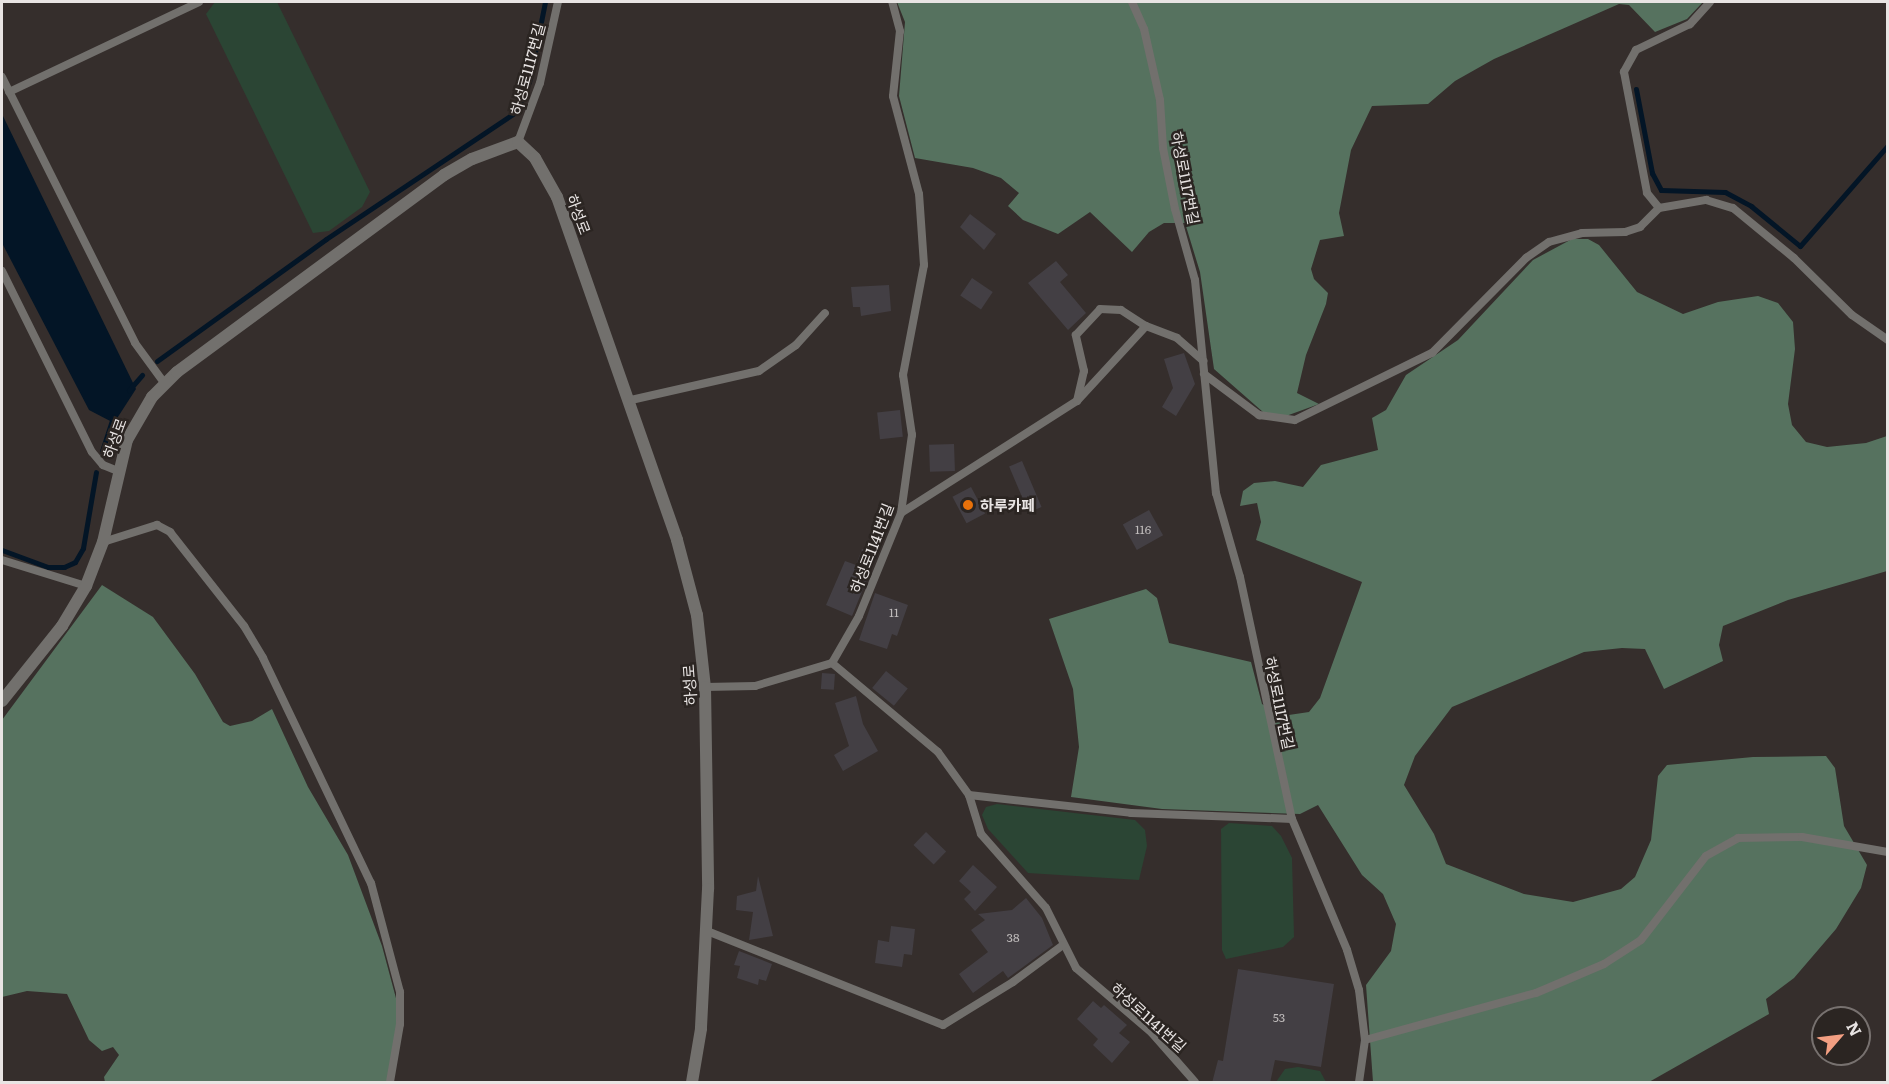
<!DOCTYPE html>
<meta charset="utf-8">
<style>
body{margin:0}
#map{position:relative;width:1889px;height:1084px;overflow:hidden;background:#352e2c;font-family:Literata,"Noto Sans KR",serif}
div>[style]{position:absolute}
[style*='--x']{left:calc(var(--x)*1px);top:calc(var(--y)*1px);width:calc(var(--w)*1px);rotate:calc(var(--a)*1deg)}
.green>*{inset:0;background:#2b4534}
.forest>*{inset:0;background:#56725f}
.water>*{inset:0;background:#031526}
.stream>*{height:5px;margin:-2.5px;padding:0 2.5px;transform-origin:2.5px;border-radius:2.5px;background:#031526}
.building>*{inset:0;background:#433f44;transform-origin:0 0}
.lane>*{height:8px;margin:-4px;padding:0 4px;transform-origin:4px;border-radius:4px;background:#72706d}
.street>*{height:12px;margin:-6px;padding:0 6px;transform-origin:6px;border-radius:6px;background:#72706d}
.dots>*{width:16px;height:16px;translate:-50% -50%;box-sizing:border-box;border:3px solid #2b2522;border-radius:50%}
span{translate:-50% -50%;white-space:nowrap;text-align:center;line-height:1.15;-webkit-text-stroke:5px #2b2522;paint-order:stroke}
.number-label{font-size:12px;color:#bfbbbb}
.number-label span{-webkit-text-stroke-width:0}
.street-label{font-size:15px;color:#e8e4e3}
.poi-label{font-size:15px;color:#e8e4e3;font-weight:700}
.left{translate:0 -50%;text-align:left}
.frame{position:absolute;inset:0;border:3px solid #e8e4e3;pointer-events:none}
.north{position:absolute;left:1811px;top:1006px;width:60px;height:60px;box-sizing:border-box;background:#2b2522;border:2px solid #77716f;border-radius:50%;rotate:62deg;font-size:16px;font-weight:700;line-height:24px;text-align:center;color:#e8e4e3}
.north::after{content:'';display:block;margin:auto;width:21px;height:27px;background:#f39f82;clip-path:polygon(50% 0,100% 100%,50% 72%,0 100%)}
</style>
<div id="map">
<div class="green">
<div style="clip-path:polygon(215px 2px,277px 2px,370px 192px,362px 207px,329px 231px,313px 233px,206px 14px)"></div>
<div style="clip-path:polygon(997px 804px,1135px 820px,1145px 830px,1147px 846px,1139px 880px,1028px 873px,988px 829px,982px 815px,986px 807px)"></div>
<div style="clip-path:polygon(1229px 823px,1272px 826px,1281px 836px,1292px 858px,1294px 937px,1283px 947px,1226px 959px,1222px 950px,1221px 829px)"></div>
<div style="clip-path:polygon(1298px 1067px,1320px 1071px,1326px 1082px,1276px 1082px,1285px 1069px)"></div>
</div>
<div class="forest">
<div style="clip-path:polygon(897px 2px,1703px 2px,1687px 19px,1655px 32px,1629px 5px,1619px 4px,1494px 59px,1455px 81px,1428px 104px,1372px 106px,1351px 150px,1339px 213px,1344px 236px,1320px 240px,1311px 269px,1314px 279px,1328px 293px,1326px 304px,1306px 355px,1297px 393px,1319px 404px,1286px 416px,1263px 412px,1214px 369px,1200px 272px,1185px 223px,1164px 223px,1149px 232px,1132px 252px,1090px 212px,1058px 234px,1023px 220px,1008px 206px,1019px 193px,1001px 178px,973px 168px,915px 158px,899px 96px,905px 22px)"></div>
<div style="clip-path:polygon(1572px 239px,1588px 239px,1599px 245px,1637px 292px,1683px 314px,1718px 302px,1758px 296px,1778px 303px,1793px 322px,1795px 349px,1788px 404px,1792px 425px,1806px 442px,1827px 447px,1866px 443px,1887px 436px,1887px 571px,1788px 600px,1723px 626px,1719px 645px,1723px 661px,1664px 689px,1645px 649px,1622px 648px,1584px 652px,1452px 707px,1415px 756px,1404px 785px,1434px 834px,1446px 864px,1524px 894px,1573px 902px,1621px 889px,1635px 877px,1651px 840px,1658px 776px,1667px 765px,1753px 757px,1826px 756px,1835px 768px,1844px 826px,1867px 865px,1861px 888px,1836px 929px,1794px 978px,1766px 999px,1769px 1014px,1649px 1082px,1373px 1082px,1366px 985px,1391px 951px,1396px 924px,1383px 894px,1362px 875px,1318px 805px,1300px 814px,1162px 809px,1071px 797px,1079px 747px,1073px 689px,1049px 619px,1146px 589px,1157px 598px,1169px 643px,1251px 662px,1262px 704px,1282px 716px,1309px 712px,1320px 698px,1362px 582px,1256px 540px,1261px 522px,1257px 503px,1240px 506px,1243px 491px,1254px 483px,1275px 481px,1303px 487px,1321px 465px,1378px 450px,1372px 418px,1386px 410px,1406px 375px,1458px 340px,1533px 260px)"></div>
<div style="clip-path:polygon(102px 585px,153px 617px,195px 674px,223px 722px,230px 726px,252px 721px,272px 709px,308px 787px,348px 855px,382px 946px,397px 1002px,398px 1026px,387px 1082px,105px 1082px,104px 1077px,119px 1055px,113px 1047px,102px 1051px,89px 1040px,67px 994px,27px 991px,2px 997px,2px 720px)"></div>
</div>
<div class="water">
<div style="clip-path:polygon(2px 114px,136px 389px,114px 423px,89px 410px,2px 243px)"></div>
</div>
<div class="stream">
<div style="--x:1636;--y:89;--w:86;--a:79.2"></div>
<div style="--x:1652;--y:173;--w:19;--a:62"></div>
<div style="--x:1661;--y:190;--w:64;--a:1.8"></div>
<div style="--x:1725;--y:192;--w:30;--a:28"></div>
<div style="--x:1751;--y:206;--w:63;--a:39.2"></div>
<div style="--x:1800;--y:246;--w:134;--a:-48.9"></div>
<div style="--x:157;--y:361;--w:208;--a:-35.8"></div>
<div style="--x:326;--y:239;--w:229;--a:-33.8"></div>
<div style="--x:516;--y:112;--w:33;--a:-67"></div>
<div style="--x:529;--y:82;--w:82;--a:-78.7"></div>
<div style="--x:129;--y:390;--w:20;--a:-49"></div>
<div style="--x:102;--y:451;--w:36;--a:-72"></div>
<div style="--x:2;--y:550;--w:49;--a:20.3"></div>
<div style="--x:48;--y:567;--w:16;--a:0"></div>
<div style="--x:64;--y:567;--w:12;--a:-24"></div>
<div style="--x:75;--y:562;--w:16;--a:-60"></div>
<div style="--x:83;--y:548;--w:77;--a:-80.3"></div>
</div>
<div class="building">
<div style="clip-path:polygon(970px 214px,996px 234px,984px 250px,960px 227px)"></div>
<div style="clip-path:polygon(1056px 261px,1068px 275px,1060px 282px,1086px 313px,1068px 330px,1028px 283px)"></div>
<div style="left:972px;top:278px;width:25px;height:21px;rotate:34deg"></div>
<div style="clip-path:polygon(889px 285px,891px 311px,861px 316px,860px 307px,853px 307px,851px 287px)"></div>
<div style="clip-path:polygon(1184px 353px,1195px 384px,1176px 416px,1162px 407px,1173px 388px,1164px 359px)"></div>
<div style="left:900px;top:410px;width:27px;height:23px;rotate:84deg"></div>
<div style="left:954px;top:444px;width:27px;height:25px;rotate:88deg"></div>
<div style="left:1022px;top:461px;width:50px;height:14px;rotate:67deg"></div>
<div style="left:971px;top:487px;width:30px;height:21px;rotate:62deg"></div>
<div style="left:1149px;top:510px;width:29px;height:30px;rotate:61deg"></div>
<div style="clip-path:polygon(862px 549px,877px 555px,852px 616px,826px 605px,845px 561px,856px 565px)"></div>
<div style="clip-path:polygon(875px 593px,908px 605px,897px 636px,892px 634px,887px 649px,859px 640px)"></div>
<div style="left:886px;top:671px;width:28px;height:22px;rotate:39deg"></div>
<div style="left:822px;top:673px;width:13px;height:16px;rotate:4deg"></div>
<div style="clip-path:polygon(856px 696px,863px 724px,878px 751px,843px 771px,834px 755px,849px 746px,835px 703px)"></div>
<div style="left:926px;top:832px;width:28px;height:18px;rotate:44deg"></div>
<div style="clip-path:polygon(973px 865px,997px 887px,975px 911px,964px 899px,971px 892px,959px 881px)"></div>
<div style="clip-path:polygon(758px 876px,773px 936px,749px 940px,753px 912px,736px 910px,737px 896px,756px 891px)"></div>
<div style="clip-path:polygon(1026px 898px,1042px 918px,1053px 945px,1008px 978px,1003px 971px,973px 993px,959px 974px,988px 952px,971px 930px,985px 920px,978px 914px,1012px 910px)"></div>
<div style="clip-path:polygon(891px 926px,915px 929px,912px 955px,904px 954px,902px 967px,875px 963px,878px 940px,889px 942px)"></div>
<div style="clip-path:polygon(739px 951px,772px 964px,766px 981px,759px 979px,758px 985px,737px 978px,740px 966px,734px 965px)"></div>
<div style="clip-path:polygon(1238px 969px,1334px 984px,1321px 1067px,1275px 1060px,1270px 1083px,1212px 1083px,1218px 1060px,1223px 1061px)"></div>
<div style="clip-path:polygon(1093px 1001px,1101px 1008px,1104px 1005px,1127px 1025px,1119px 1033px,1130px 1042px,1112px 1063px,1093px 1045px,1098px 1039px,1077px 1019px)"></div>
</div>
<div class="lane">
<div style="--x:1132;--y:2;--w:30;--a:66"></div>
<div style="--x:1144;--y:29;--w:73;--a:77.3"></div>
<div style="--x:1160;--y:100;--w:48;--a:86.4"></div>
<div style="--x:1163;--y:148;--w:62;--a:78.9"></div>
<div style="--x:1175;--y:209;--w:74;--a:74.3"></div>
<div style="--x:1195;--y:280;--w:81;--a:84.4"></div>
<div style="--x:1710;--y:2;--w:30;--a:132"></div>
<div style="--x:1690;--y:24;--w:60;--a:154.3"></div>
<div style="--x:1636;--y:50;--w:25;--a:119"></div>
<div style="--x:1624;--y:72;--w:123;--a:79.2"></div>
<div style="--x:1647;--y:193;--w:19;--a:51"></div>
<div style="--x:1659;--y:208;--w:48;--a:-9.7"></div>
<div style="--x:1706;--y:200;--w:28;--a:17"></div>
<div style="--x:1733;--y:208;--w:79;--a:39.3"></div>
<div style="--x:1794;--y:258;--w:81;--a:44.5"></div>
<div style="--x:1852;--y:315;--w:44;--a:34.8"></div>
<div style="--x:2;--y:77;--w:297;--a:63.4"></div>
<div style="--x:135;--y:343;--w:51;--a:53.8"></div>
<div style="--x:9;--y:92;--w:210;--a:-25.3"></div>
<div style="--x:518;--y:142;--w:63;--a:-69.6"></div>
<div style="--x:540;--y:83;--w:83;--a:-77.5"></div>
<div style="--x:2;--y:271;--w:202;--a:63.6"></div>
<div style="--x:92;--y:452;--w:17;--a:50"></div>
<div style="--x:103;--y:465;--w:16;--a:22"></div>
<div style="--x:1146;--y:326;--w:33;--a:21"></div>
<div style="--x:1177;--y:338;--w:35;--a:41"></div>
<div style="--x:1203;--y:361;--w:133;--a:84.4"></div>
<div style="--x:1216;--y:493;--w:87;--a:74.1"></div>
<div style="--x:1240;--y:577;--w:248;--a:77.9"></div>
<div style="--x:1292;--y:819;--w:142;--a:67.2"></div>
<div style="--x:1347;--y:950;--w:42;--a:73.3"></div>
<div style="--x:1359;--y:990;--w:50;--a:83.2"></div>
<div style="--x:1365;--y:1040;--w:42;--a:98.1"></div>
<div style="--x:1204;--y:374;--w:69;--a:36.7"></div>
<div style="--x:1259;--y:415;--w:36;--a:8"></div>
<div style="--x:1295;--y:420;--w:153;--a:-26.1"></div>
<div style="--x:1432;--y:353;--w:134;--a:-45.3"></div>
<div style="--x:1526;--y:258;--w:28;--a:-35"></div>
<div style="--x:1549;--y:242;--w:34;--a:-15"></div>
<div style="--x:1582;--y:233;--w:43;--a:-1.3"></div>
<div style="--x:1625;--y:232;--w:16;--a:-18"></div>
<div style="--x:1640;--y:227;--w:27;--a:-45"></div>
<div style="--x:631;--y:400;--w:131;--a:-12.8"></div>
<div style="--x:759;--y:371;--w:45;--a:-35.1"></div>
<div style="--x:796;--y:345;--w:43;--a:-47.8"></div>
<div style="--x:901;--y:513;--w:209;--a:-32.5"></div>
<div style="--x:1077;--y:401;--w:31;--a:-77"></div>
<div style="--x:1084;--y:371;--w:37;--a:-103"></div>
<div style="--x:1076;--y:335;--w:35;--a:-47"></div>
<div style="--x:1100;--y:309;--w:21;--a:3"></div>
<div style="--x:1121;--y:310;--w:30;--a:33"></div>
<div style="--x:1146;--y:326;--w:102;--a:132.6"></div>
<div style="--x:103;--y:542;--w:57;--a:-17.5"></div>
<div style="--x:157;--y:525;--w:15;--a:28"></div>
<div style="--x:170;--y:532;--w:120;--a:51.8"></div>
<div style="--x:244;--y:626;--w:37;--a:59"></div>
<div style="--x:263;--y:658;--w:250;--a:64.4"></div>
<div style="--x:371;--y:883;--w:113;--a:75.1"></div>
<div style="--x:400;--y:992;--w:32;--a:90"></div>
<div style="--x:400;--y:1024;--w:59;--a:99.8"></div>
<div style="--x:2;--y:560;--w:88;--a:17.2"></div>
<div style="--x:832;--y:663;--w:138;--a:40"></div>
<div style="--x:938;--y:752;--w:53;--a:54.2"></div>
<div style="--x:969;--y:795;--w:41;--a:72.9"></div>
<div style="--x:981;--y:834;--w:98;--a:48.7"></div>
<div style="--x:1046;--y:908;--w:67;--a:63.4"></div>
<div style="--x:1076;--y:968;--w:100;--a:40.5"></div>
<div style="--x:1152;--y:1033;--w:65;--a:48.7"></div>
<div style="--x:705;--y:687;--w:50;--a:-1.1"></div>
<div style="--x:755;--y:686;--w:80;--a:-16.6"></div>
<div style="--x:832;--y:663;--w:54;--a:-60.1"></div>
<div style="--x:859;--y:616;--w:111;--a:-67.8"></div>
<div style="--x:901;--y:513;--w:79;--a:-82"></div>
<div style="--x:912;--y:435;--w:61;--a:-98.5"></div>
<div style="--x:903;--y:375;--w:112;--a:-79.2"></div>
<div style="--x:924;--y:265;--w:71;--a:-94"></div>
<div style="--x:919;--y:194;--w:101;--a:-104.9"></div>
<div style="--x:893;--y:96;--w:65;--a:-83.9"></div>
<div style="--x:900;--y:31;--w:30;--a:-105"></div>
<div style="--x:969;--y:795;--w:163;--a:6.3"></div>
<div style="--x:1131;--y:813;--w:161;--a:2.1"></div>
<div style="--x:707;--y:931;--w:254;--a:21.7"></div>
<div style="--x:943;--y:1025;--w:82;--a:-31.6"></div>
<div style="--x:1013;--y:982;--w:62;--a:-36.5"></div>
<div style="--x:1365;--y:1040;--w:177;--a:-15.4"></div>
<div style="--x:1536;--y:993;--w:74;--a:-23.1"></div>
<div style="--x:1604;--y:964;--w:44;--a:-33"></div>
<div style="--x:1641;--y:940;--w:106;--a:-52.3"></div>
<div style="--x:1706;--y:856;--w:37;--a:-29"></div>
<div style="--x:1738;--y:838;--w:64;--a:-0.9"></div>
<div style="--x:1802;--y:837;--w:87;--a:9.9"></div>
</div>
<div class="street">
<div style="--x:2;--y:701;--w:96;--a:-51.3"></div>
<div style="--x:62;--y:626;--w:47;--a:-59"></div>
<div style="--x:86;--y:586;--w:47;--a:-68.9"></div>
<div style="--x:103;--y:542;--w:105;--a:-76.8"></div>
<div style="--x:127;--y:440;--w:50;--a:-59.8"></div>
<div style="--x:152;--y:397;--w:35;--a:-45"></div>
<div style="--x:177;--y:372;--w:332;--a:-36.4"></div>
<div style="--x:444;--y:175;--w:32;--a:-30"></div>
<div style="--x:472;--y:159;--w:49;--a:-20.3"></div>
<div style="--x:518;--y:142;--w:23;--a:43"></div>
<div style="--x:535;--y:158;--w:45;--a:60.6"></div>
<div style="--x:557;--y:197;--w:363;--a:70.7"></div>
<div style="--x:677;--y:540;--w:78;--a:75.1"></div>
<div style="--x:697;--y:615;--w:72;--a:83.7"></div>
<div style="--x:705;--y:687;--w:202;--a:89.1"></div>
<div style="--x:708;--y:889;--w:140;--a:92.9"></div>
<div style="--x:701;--y:1029;--w:54;--a:99.6"></div>
</div>
<div class="dots">
<div style="left:968px;top:505px;background:#e8710a"></div>
</div>
<div class="number-label">
<span style="left:1143px;top:530px">116</span>
<span style="left:894px;top:613px">11</span>
<span style="left:1013px;top:938px">38</span>
<span style="left:1279px;top:1018px">53</span>
</div>
<div class="street-label">
<span style="left:527px;top:69px;rotate:-75deg">하성로1117번길</span>
<span style="left:1186px;top:178px;rotate:79deg">하성로1117번길</span>
<span style="left:579px;top:214px;rotate:69deg">하성로</span>
<span style="left:114px;top:438px;rotate:-70deg">하성로</span>
<span style="left:871px;top:548px;rotate:-69deg">하성로1141번길</span>
<span style="left:689px;top:685px;rotate:-94deg">하성로</span>
<span style="left:1280px;top:703px;rotate:78deg">하성로1117번길</span>
<span style="left:1149px;top:1017px;rotate:42deg">하성로1141번길</span>
</div>
<div class="poi-label">
<span class="left" style="left:980px;top:505px">하루카페</span>
</div>
<div class="frame"></div>
<div class="north">N</div>
</div>
